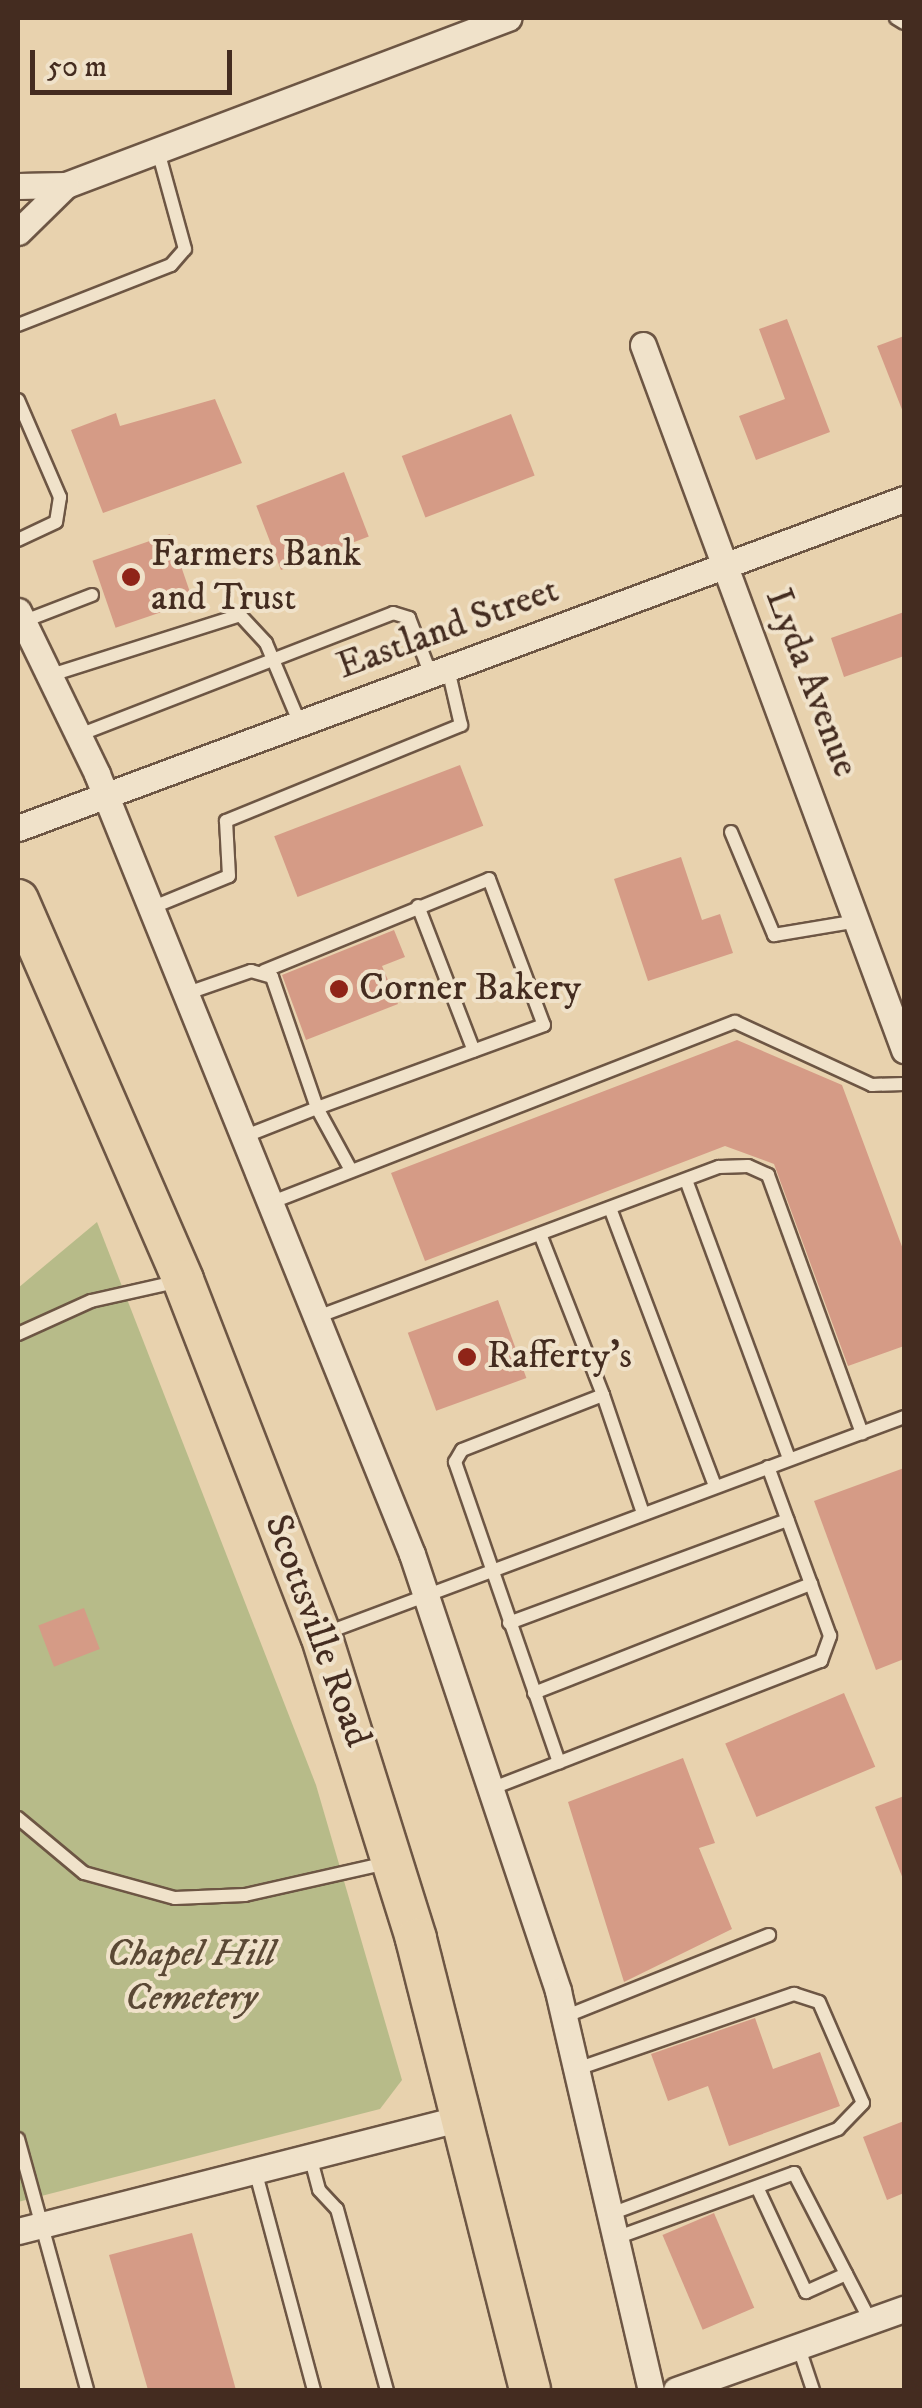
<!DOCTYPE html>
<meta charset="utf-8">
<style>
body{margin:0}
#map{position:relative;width:922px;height:2408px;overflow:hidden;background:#e8d2ae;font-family:"IM FELL DW Pica",serif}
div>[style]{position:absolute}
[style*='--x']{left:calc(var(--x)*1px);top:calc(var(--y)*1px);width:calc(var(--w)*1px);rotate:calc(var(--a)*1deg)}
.green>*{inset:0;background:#b7bb89}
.building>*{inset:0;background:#d59b86;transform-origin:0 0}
.roads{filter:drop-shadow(2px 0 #6d5644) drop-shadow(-2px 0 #6d5644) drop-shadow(0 2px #6d5644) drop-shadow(0 -2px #6d5644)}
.service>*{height:12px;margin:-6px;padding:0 6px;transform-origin:6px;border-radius:6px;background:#f0e2ca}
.minor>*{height:25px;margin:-12.5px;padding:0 12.5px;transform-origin:12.5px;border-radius:12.5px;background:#f0e2ca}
.primary>*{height:40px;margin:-20px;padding:0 20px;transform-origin:20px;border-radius:20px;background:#e8d2ae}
.dots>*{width:28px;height:28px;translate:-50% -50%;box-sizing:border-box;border:5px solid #f0e2ca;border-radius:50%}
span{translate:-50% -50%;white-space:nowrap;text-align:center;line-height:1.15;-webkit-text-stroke:8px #f0e2ca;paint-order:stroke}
.poi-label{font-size:38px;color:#442c20}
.left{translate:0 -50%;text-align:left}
.street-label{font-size:38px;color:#442c20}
.park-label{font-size:38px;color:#5b4935;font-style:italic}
.frame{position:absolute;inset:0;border:20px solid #442c20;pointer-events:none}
.scale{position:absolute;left:30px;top:50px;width:202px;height:45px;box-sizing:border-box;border:5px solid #442c20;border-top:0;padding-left:12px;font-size:30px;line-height:35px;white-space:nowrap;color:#442c20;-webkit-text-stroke:8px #f0e2ca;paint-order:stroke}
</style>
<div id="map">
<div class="green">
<div style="clip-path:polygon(97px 1222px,316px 1785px,402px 2080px,380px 2109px,18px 2202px,18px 1288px)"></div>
</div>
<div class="building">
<div style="clip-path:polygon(787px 319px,830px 432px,756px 460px,739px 416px,785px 399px,759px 329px)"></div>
<div style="clip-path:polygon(904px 336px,904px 412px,903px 412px,877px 346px)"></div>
<div style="clip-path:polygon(215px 399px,242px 463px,103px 513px,71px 430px,116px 413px,120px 426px)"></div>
<div style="left:511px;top:414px;width:66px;height:117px;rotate:69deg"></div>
<div style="left:344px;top:472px;width:69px;height:94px;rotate:69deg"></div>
<div style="left:170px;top:534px;width:71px;height:82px;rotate:71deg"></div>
<div style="clip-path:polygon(904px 612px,904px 656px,844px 677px,831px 638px)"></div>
<div style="left:460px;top:765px;width:65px;height:199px;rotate:69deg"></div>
<div style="clip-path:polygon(681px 857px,702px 920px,720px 914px,733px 953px,648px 981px,614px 879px)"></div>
<div style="clip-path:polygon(394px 930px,405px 957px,382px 966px,398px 1004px,306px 1040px,282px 975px)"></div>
<div style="clip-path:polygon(737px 1040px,842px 1085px,904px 1252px,904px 1346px,848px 1366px,774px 1164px,725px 1146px,425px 1261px,391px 1173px)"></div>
<div style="left:498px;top:1300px;width:83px;height:96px;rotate:70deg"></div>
<div style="clip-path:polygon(904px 1468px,904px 1659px,876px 1670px,814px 1501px)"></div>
<div style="left:84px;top:1608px;width:44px;height:49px;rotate:69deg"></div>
<div style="left:844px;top:1693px;width:80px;height:129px;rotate:67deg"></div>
<div style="clip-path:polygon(683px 1758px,715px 1843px,699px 1848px,732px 1929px,624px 1982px,568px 1802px)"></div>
<div style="clip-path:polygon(904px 1796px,904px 1878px,903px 1879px,875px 1807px)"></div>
<div style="clip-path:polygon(755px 2018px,773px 2069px,820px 2052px,840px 2106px,729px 2146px,708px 2086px,668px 2101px,651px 2054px)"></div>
<div style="clip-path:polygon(904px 2121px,904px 2193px,887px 2200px,863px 2137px)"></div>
<div style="left:714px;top:2213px;width:103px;height:56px;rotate:67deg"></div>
<div style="clip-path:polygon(192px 2233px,236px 2390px,148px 2390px,109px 2255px)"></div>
</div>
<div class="roads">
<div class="service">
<div style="--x:896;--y:18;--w:9;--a:32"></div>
<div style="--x:18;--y:325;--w:164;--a:-21.4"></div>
<div style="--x:171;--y:265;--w:21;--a:-49"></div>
<div style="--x:185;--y:249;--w:102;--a:-105.4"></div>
<div style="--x:18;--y:400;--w:106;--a:66.6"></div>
<div style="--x:60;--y:497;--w:25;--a:99"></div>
<div style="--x:56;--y:522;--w:42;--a:154.7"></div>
<div style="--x:22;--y:622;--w:75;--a:-21.1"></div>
<div style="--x:48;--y:676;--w:201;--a:-17.6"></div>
<div style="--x:240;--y:615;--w:38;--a:47"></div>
<div style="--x:266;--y:643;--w:88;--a:67.2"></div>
<div style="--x:79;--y:735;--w:337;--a:-21.2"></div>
<div style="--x:393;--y:613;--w:17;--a:17"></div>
<div style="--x:409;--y:618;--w:61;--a:68.9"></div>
<div style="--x:731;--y:832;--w:112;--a:67.3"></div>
<div style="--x:774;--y:935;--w:85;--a:-9.5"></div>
<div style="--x:418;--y:906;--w:155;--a:68.9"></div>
<div style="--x:151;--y:908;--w:84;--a:-22.3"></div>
<div style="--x:229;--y:876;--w:55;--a:-93.1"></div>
<div style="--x:226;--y:821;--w:254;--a:-22.2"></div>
<div style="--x:461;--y:725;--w:57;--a:-103.1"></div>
<div style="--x:264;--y:971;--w:243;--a:-22.2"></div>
<div style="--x:489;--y:879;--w:156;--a:69.4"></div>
<div style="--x:544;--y:1025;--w:242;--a:159.9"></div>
<div style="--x:317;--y:1108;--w:71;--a:61.3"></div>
<div style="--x:185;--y:994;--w:70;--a:-19.2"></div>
<div style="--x:251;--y:971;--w:22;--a:16"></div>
<div style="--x:272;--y:977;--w:139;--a:71"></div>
<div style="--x:317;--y:1108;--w:79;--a:158.6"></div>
<div style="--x:686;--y:1180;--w:297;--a:69.7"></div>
<div style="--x:270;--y:1203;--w:499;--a:-21.3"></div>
<div style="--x:735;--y:1022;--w:151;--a:24.7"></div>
<div style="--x:872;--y:1085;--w:32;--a:-2"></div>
<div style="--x:610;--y:1208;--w:297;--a:69.3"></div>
<div style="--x:540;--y:1234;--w:173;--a:68.6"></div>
<div style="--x:603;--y:1395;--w:151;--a:158.7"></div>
<div style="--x:462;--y:1450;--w:14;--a:120"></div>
<div style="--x:455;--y:1462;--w:318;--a:70.9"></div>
<div style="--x:317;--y:1317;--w:429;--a:-20.5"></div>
<div style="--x:719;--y:1167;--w:29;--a:-2"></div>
<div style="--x:748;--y:1166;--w:22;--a:24"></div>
<div style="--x:768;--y:1175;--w:275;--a:70"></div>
<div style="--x:18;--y:1334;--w:80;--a:-24.3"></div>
<div style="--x:91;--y:1301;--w:86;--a:-12.7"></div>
<div style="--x:603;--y:1395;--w:125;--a:71.3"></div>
<div style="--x:509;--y:1623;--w:297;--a:-20.3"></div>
<div style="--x:326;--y:1633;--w:617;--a:-20.49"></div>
<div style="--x:534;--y:1693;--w:298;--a:-21.5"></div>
<div style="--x:493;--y:1788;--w:352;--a:-21.2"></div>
<div style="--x:821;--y:1661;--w:27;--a:-70"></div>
<div style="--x:830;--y:1636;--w:180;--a:-110.1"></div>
<div style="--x:18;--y:1818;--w:86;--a:39.8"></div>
<div style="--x:84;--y:1873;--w:94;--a:15.4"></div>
<div style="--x:175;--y:1898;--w:70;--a:-2.5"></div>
<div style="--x:245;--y:1895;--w:146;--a:-12.7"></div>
<div style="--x:564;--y:2017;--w:221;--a:-21.8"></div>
<div style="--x:577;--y:2069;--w:230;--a:-19.1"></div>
<div style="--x:794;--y:1994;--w:26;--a:18"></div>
<div style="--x:819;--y:2002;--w:110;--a:66.5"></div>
<div style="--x:863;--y:2103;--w:36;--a:134"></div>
<div style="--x:838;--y:2129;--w:246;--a:159.5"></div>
<div style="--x:18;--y:2139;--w:260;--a:74.6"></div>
<div style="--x:310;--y:2156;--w:35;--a:75"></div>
<div style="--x:319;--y:2190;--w:26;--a:47"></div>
<div style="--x:337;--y:2209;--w:188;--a:74.6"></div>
<div style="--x:255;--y:2170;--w:228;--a:75"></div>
<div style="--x:757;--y:2187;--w:116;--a:65"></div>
<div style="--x:806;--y:2292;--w:44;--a:-24.2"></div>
<div style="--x:613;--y:2239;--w:193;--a:-20"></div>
<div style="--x:794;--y:2173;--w:168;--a:62.7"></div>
<div style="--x:799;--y:2348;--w:44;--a:71.6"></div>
</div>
<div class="minor">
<div style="--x:18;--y:186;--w:48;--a:-1.2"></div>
<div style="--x:66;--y:185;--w:473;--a:-20.7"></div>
<div style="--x:18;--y:232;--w:67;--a:-44.4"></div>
<div style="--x:643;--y:345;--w:752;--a:69.68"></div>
<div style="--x:18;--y:611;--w:181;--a:64.1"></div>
<div style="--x:97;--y:774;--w:841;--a:68.01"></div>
<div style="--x:412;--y:1554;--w:461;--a:71.5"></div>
<div style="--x:558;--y:1991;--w:410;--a:76.9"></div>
<div style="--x:18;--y:828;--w:945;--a:-20.37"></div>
<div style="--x:18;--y:2231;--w:458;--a:-14.3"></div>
<div style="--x:676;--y:2390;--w:242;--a:-19.6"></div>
</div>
<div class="primary">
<div style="--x:18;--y:900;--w:414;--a:66.5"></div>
<div style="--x:183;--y:1280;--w:381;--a:68.8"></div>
<div style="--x:321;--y:1635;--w:318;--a:72.6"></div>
<div style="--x:416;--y:1939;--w:465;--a:75.8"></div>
</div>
</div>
<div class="dots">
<div style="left:131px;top:577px;background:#8f2418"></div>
<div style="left:339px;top:989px;background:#8f2418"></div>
<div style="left:467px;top:1357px;background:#8f2418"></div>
</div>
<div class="poi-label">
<span class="left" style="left:151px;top:577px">Farmers Bank<br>and Trust</span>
<span class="left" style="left:359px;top:989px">Corner Bakery</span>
<span class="left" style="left:487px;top:1357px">Rafferty’s</span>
</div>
<div class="street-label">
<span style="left:448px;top:629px;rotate:-20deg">Eastland Street</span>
<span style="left:811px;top:683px;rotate:69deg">Lyda Avenue</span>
<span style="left:317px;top:1631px;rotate:70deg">Scottsville Road</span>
</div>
<div class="park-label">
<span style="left:191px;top:1977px">Chapel Hill<br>Cemetery</span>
</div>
<div class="frame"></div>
<div class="scale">50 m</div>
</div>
